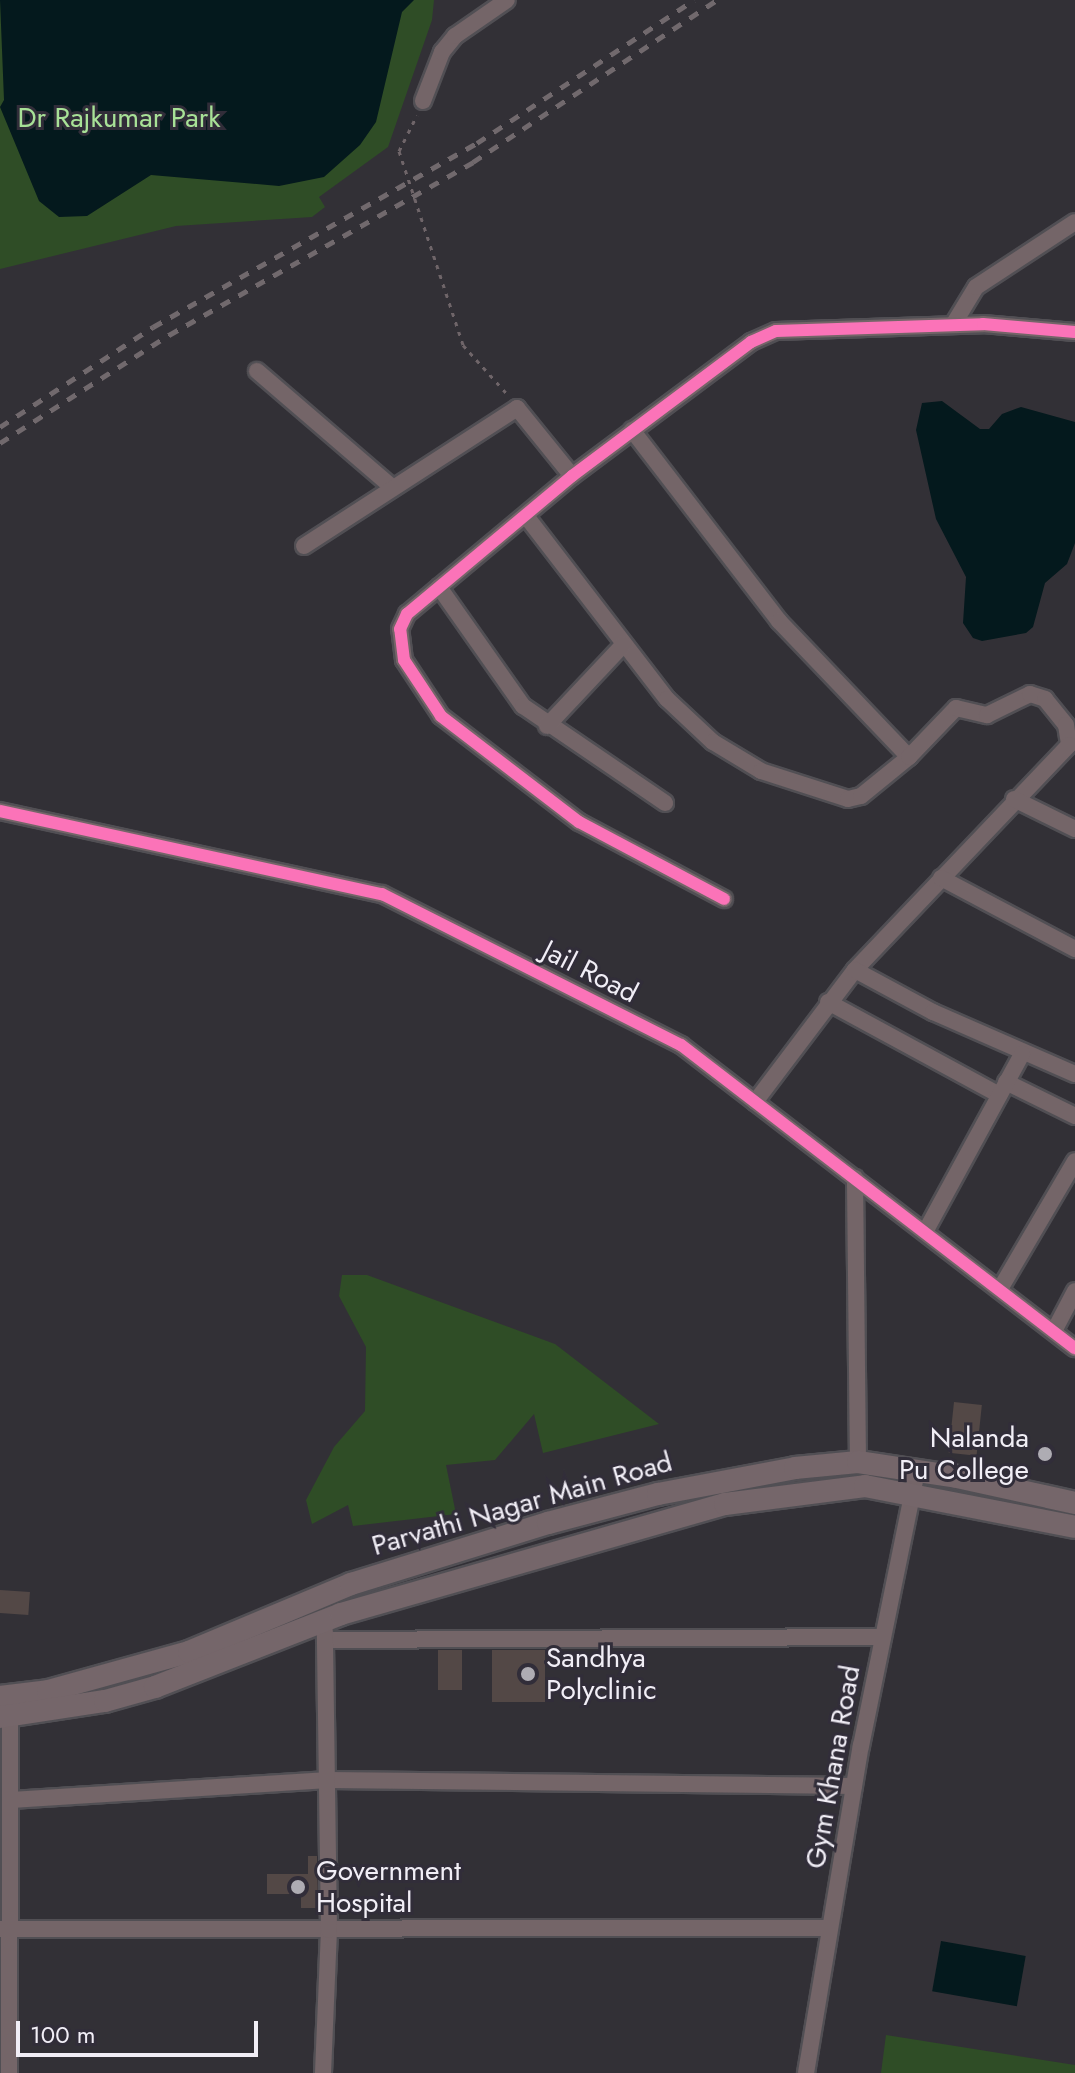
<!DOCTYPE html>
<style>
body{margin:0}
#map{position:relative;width:1075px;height:2073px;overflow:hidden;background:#323036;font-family:Jost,sans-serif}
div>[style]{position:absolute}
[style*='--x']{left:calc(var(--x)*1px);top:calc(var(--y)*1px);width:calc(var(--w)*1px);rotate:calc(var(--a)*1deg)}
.green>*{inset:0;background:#2f4d26}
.water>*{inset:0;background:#04191d;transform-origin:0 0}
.building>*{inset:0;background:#534846;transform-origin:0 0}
.path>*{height:3px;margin-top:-1.5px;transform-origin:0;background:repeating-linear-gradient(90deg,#6f6569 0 4px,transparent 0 10px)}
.roads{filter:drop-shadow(2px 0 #514f54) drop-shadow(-2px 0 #514f54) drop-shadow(0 2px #514f54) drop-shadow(0 -2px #514f54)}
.minor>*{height:16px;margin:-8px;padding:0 8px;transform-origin:8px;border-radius:8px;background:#746568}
.major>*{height:22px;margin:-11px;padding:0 11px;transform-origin:11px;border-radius:11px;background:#75666a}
.rail>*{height:5px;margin-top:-2.5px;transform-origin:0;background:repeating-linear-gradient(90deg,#71696d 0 10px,transparent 0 20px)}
.path-bridge>*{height:3px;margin-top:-1.5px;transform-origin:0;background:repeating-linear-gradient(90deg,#6f6569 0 4px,transparent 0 10px)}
.cycleway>*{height:12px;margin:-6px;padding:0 6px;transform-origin:6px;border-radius:6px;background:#fb73b8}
.dots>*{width:22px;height:22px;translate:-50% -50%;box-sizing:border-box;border:4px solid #312d39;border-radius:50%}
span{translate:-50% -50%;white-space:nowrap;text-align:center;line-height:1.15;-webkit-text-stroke:6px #312d39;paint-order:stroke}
.park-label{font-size:28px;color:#a8e197}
.street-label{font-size:28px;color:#f1eef6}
.poi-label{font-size:28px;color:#f1eef6}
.right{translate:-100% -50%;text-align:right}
.left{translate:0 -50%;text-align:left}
.scale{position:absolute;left:16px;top:2021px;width:242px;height:36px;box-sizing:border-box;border:4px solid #f1eef6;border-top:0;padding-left:10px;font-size:24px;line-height:28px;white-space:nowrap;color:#f1eef6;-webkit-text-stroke:6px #312d39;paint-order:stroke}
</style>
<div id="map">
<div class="green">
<div style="clip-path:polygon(0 0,434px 0,432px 20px,388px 147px,319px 197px,325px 207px,312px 217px,176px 226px,0 269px)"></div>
<div style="clip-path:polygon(342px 1275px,367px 1275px,555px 1344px,659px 1424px,543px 1453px,534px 1414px,495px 1460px,446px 1465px,456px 1514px,353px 1526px,348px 1505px,312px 1524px,306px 1500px,334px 1447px,365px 1411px,366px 1347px,339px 1296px)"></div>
<div style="clip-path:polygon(886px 2035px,1075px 2065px,1075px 2073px,881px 2073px)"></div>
</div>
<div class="water">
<div style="clip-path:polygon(0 0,414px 0,402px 12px,376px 122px,360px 145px,324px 177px,279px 186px,151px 175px,87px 216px,59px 217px,39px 201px,0 107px,4px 100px)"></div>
<div style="clip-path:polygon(942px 401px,980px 429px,989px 429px,1002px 414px,1021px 407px,1075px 422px,1075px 543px,1067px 564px,1045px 583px,1033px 627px,1026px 633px,982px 641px,973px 638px,963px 623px,966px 577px,936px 519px,916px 430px,922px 403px)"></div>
<div style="left:941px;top:1941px;width:86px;height:51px;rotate:10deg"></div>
</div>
<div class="building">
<div style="left:954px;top:1402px;width:28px;height:51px;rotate:6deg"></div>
<div style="left:0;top:1590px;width:30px;height:23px;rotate:4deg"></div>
<div style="left:438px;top:1650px;width:24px;height:40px"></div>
<div style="left:492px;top:1650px;width:53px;height:52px"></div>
<div style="clip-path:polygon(308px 1856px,317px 1856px,318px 1908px,301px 1908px,301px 1894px,267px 1894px,267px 1874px,308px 1874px)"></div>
</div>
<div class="path">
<div style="--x:399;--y:151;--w:40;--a:-63.4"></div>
<div style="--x:463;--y:345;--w:67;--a:48"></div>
</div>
<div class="roads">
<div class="minor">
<div style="--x:423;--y:101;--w:53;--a:-68.8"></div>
<div style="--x:442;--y:52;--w:21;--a:-51"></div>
<div style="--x:455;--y:36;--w:63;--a:-34.7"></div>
<div style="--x:953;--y:325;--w:44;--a:-58.8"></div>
<div style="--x:976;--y:287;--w:118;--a:-33.3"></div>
<div style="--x:257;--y:371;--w:178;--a:40.7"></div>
<div style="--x:632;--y:430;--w:241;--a:52.4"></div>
<div style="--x:779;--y:621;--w:188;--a:46.3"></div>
<div style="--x:526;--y:516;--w:231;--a:52.4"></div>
<div style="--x:667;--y:699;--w:63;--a:43.1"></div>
<div style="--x:713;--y:742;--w:56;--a:31.1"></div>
<div style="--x:761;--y:771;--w:91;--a:17.8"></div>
<div style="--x:848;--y:799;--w:13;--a:-13"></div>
<div style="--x:861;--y:796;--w:62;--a:-39.1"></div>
<div style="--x:909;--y:757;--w:68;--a:-46.2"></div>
<div style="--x:956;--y:708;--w:32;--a:13"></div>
<div style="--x:987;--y:715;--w:48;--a:-26"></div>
<div style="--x:1030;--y:694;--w:16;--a:18"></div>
<div style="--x:1045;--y:699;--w:33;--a:51"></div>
<div style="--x:1066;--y:725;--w:20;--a:81"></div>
<div style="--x:1069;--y:745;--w:311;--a:133.6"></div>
<div style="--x:304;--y:546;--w:254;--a:-32.9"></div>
<div style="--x:517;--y:408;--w:87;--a:51"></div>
<div style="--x:439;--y:587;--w:146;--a:54.8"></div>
<div style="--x:523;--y:706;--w:172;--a:34.3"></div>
<div style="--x:547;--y:726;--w:112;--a:-46.8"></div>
<div style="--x:1014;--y:799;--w:68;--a:26.2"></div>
<div style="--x:0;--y:811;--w:391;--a:12.3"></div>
<div style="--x:382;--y:894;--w:335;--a:26.8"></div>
<div style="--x:681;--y:1045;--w:497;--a:37.6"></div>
<div style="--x:941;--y:878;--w:152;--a:27.9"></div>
<div style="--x:724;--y:899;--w:164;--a:-152"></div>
<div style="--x:579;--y:822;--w:174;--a:-142.5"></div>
<div style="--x:441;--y:716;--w:67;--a:-123.5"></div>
<div style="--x:404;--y:660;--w:31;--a:-97"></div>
<div style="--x:400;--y:629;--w:17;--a:-65"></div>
<div style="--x:407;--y:614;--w:215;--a:-39.9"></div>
<div style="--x:572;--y:476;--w:224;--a:-36.8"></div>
<div style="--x:751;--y:342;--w:27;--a:-24"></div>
<div style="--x:776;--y:331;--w:207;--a:-1.9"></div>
<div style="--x:983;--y:324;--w:92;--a:5"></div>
<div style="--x:828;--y:1002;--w:195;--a:28.5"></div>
<div style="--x:1006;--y:1082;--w:77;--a:26.2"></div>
<div style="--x:755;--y:1102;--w:166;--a:-52.9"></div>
<div style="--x:855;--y:970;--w:89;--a:28.3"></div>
<div style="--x:933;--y:1012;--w:155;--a:23.6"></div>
<div style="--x:855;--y:1178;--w:284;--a:89.4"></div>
<div style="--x:925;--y:1232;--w:203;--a:-61.4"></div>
<div style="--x:1000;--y:1289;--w:148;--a:-59.6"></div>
<div style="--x:1054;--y:1331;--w:45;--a:-62.3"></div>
<div style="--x:327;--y:1640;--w:556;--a:-0.31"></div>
<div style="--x:11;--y:1800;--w:318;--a:-3.6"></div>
<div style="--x:328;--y:1780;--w:526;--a:0.65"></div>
<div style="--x:0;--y:1929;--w:830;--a:-0.07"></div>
<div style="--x:9;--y:2073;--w:358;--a:-89.8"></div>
<div style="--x:323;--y:2073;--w:143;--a:-87.6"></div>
<div style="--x:329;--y:1930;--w:299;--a:-90.8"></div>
<div style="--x:806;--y:2073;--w:332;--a:-80.5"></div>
<div style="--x:861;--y:1746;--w:281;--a:-78.5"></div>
</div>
<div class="major">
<div style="--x:0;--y:1697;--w:48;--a:-7.1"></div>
<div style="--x:48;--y:1691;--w:146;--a:-15.5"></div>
<div style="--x:189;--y:1652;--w:176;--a:-22.8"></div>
<div style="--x:351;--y:1584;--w:206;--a:-17.2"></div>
<div style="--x:548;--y:1523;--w:114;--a:-14.8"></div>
<div style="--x:658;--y:1494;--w:139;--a:-10.7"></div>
<div style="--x:795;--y:1468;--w:63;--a:-5.4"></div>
<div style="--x:858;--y:1462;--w:100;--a:8.6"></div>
<div style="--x:957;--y:1477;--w:121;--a:12.4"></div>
<div style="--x:0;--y:1717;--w:106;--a:-8.7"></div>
<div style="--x:105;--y:1701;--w:52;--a:-15.6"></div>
<div style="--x:155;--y:1687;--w:200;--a:-21.4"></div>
<div style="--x:341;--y:1614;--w:399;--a:-16"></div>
<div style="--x:725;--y:1504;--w:141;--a:-7.3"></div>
<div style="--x:865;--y:1486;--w:214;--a:11"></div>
</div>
</div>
<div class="rail">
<div style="--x:0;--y:427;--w:183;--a:-33.2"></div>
<div style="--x:153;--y:327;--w:373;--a:-29.6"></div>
<div style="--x:477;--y:143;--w:260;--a:-33.4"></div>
<div style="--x:0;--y:443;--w:201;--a:-32.6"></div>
<div style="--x:169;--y:335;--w:350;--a:-29.6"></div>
<div style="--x:473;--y:162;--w:293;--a:-33.6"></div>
</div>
<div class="path-bridge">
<div style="--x:399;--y:151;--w:204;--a:71.7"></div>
</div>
<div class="cycleway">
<div style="--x:0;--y:811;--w:391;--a:12.3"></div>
<div style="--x:382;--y:894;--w:335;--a:26.8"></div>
<div style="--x:681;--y:1045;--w:497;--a:37.6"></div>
<div style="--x:724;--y:899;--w:164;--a:-152"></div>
<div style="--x:579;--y:822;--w:174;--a:-142.5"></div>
<div style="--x:441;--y:716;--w:67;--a:-123.5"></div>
<div style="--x:404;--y:660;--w:31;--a:-97"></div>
<div style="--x:400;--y:629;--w:17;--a:-65"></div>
<div style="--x:407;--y:614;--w:215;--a:-39.9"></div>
<div style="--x:572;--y:476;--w:224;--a:-36.8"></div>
<div style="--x:751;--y:342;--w:27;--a:-24"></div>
<div style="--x:776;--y:331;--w:207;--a:-1.9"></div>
<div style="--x:983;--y:324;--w:92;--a:5"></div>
</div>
<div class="dots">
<div style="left:1045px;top:1454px;background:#aeacb3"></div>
<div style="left:528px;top:1674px;background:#aeacb3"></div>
<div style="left:298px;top:1887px;background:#aeacb3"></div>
</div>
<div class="park-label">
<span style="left:119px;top:118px">Dr Rajkumar Park</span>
</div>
<div class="street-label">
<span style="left:590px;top:972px;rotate:27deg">Jail Road</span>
<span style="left:522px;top:1504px;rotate:-16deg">Parvathi Nagar Main Road</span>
<span style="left:833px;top:1767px;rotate:-80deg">Gym Khana Road</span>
</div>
<div class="poi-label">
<span class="right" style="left:1029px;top:1454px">Nalanda<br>Pu College</span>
<span class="left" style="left:546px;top:1674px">Sandhya<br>Polyclinic</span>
<span class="left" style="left:316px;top:1887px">Government<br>Hospital</span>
</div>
<div class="scale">100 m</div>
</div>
